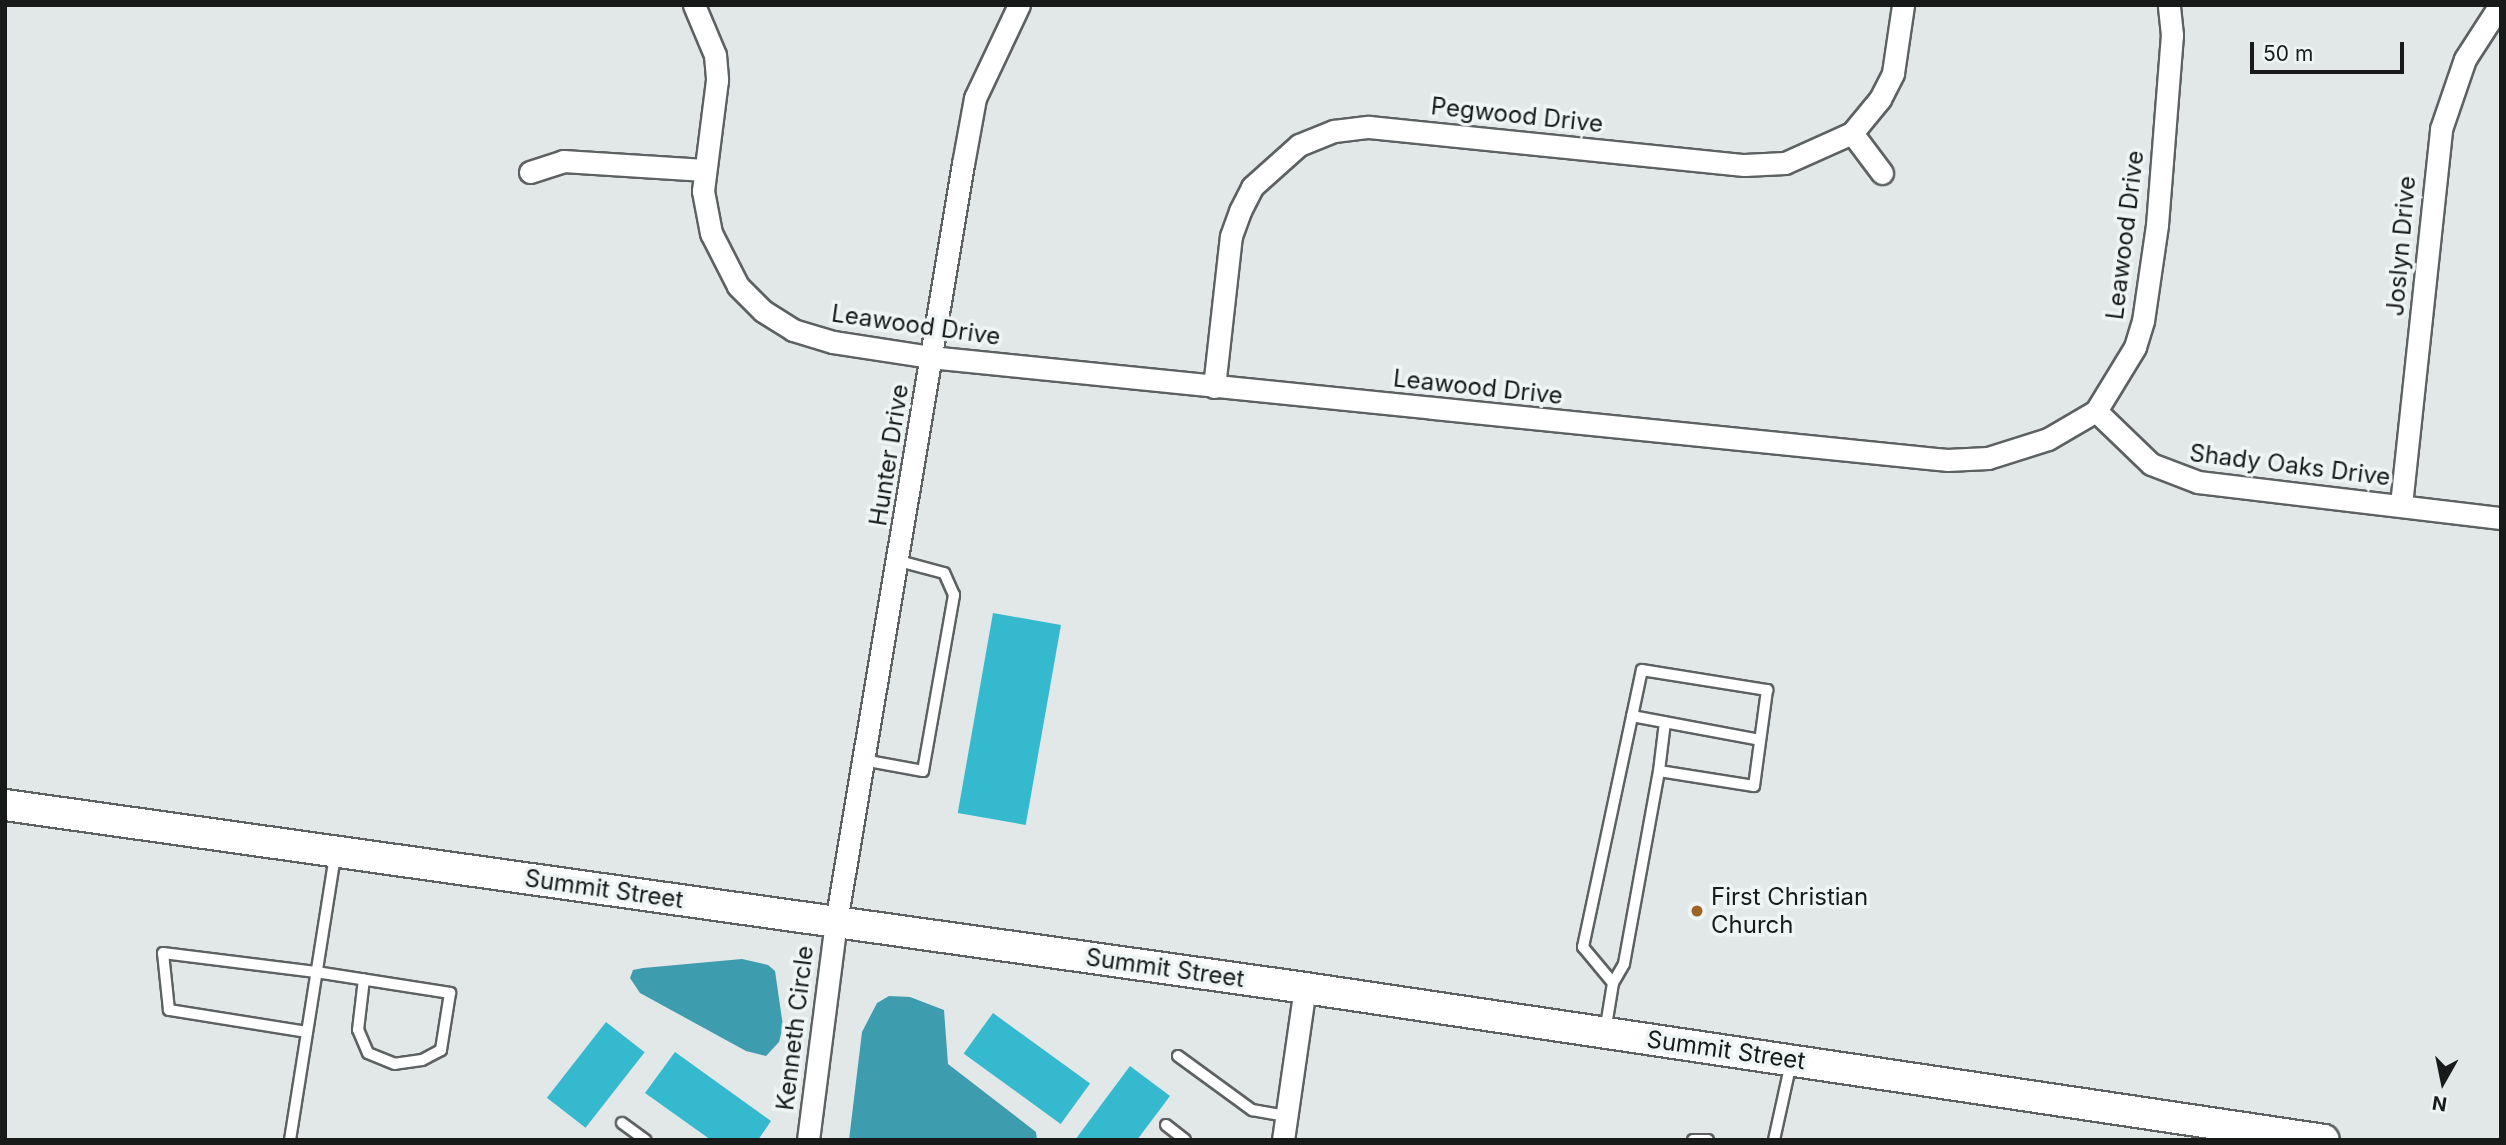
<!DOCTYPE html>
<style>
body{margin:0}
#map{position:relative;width:2506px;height:1145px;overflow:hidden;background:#e2e7e8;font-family:Inter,sans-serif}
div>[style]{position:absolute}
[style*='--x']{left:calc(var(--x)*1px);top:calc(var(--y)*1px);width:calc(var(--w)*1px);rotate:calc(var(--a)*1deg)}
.water>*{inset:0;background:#3d9cae}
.building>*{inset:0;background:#34b9cf;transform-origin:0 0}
.roads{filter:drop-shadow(2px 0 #5d6162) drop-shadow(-2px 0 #5d6162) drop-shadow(0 2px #5d6162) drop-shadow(0 -2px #5d6162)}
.lane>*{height:10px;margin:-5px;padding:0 5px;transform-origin:5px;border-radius:5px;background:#fff}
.street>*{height:21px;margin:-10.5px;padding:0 10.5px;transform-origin:10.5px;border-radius:10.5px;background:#fff}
.secondary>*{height:30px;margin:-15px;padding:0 15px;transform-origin:15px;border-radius:15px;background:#fff}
.dots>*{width:19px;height:19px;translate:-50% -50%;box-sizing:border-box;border:4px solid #eff4f5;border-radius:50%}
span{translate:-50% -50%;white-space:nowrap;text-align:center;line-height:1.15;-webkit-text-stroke:7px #eff4f5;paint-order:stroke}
.street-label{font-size:24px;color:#181a1a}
.poi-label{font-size:24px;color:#181a1a}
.left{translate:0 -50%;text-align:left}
.frame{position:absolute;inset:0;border:7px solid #181a1a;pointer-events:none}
.north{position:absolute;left:2408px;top:1047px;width:70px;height:70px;-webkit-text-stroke:5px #eff4f5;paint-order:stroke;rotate:189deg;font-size:19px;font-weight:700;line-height:28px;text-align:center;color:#181a1a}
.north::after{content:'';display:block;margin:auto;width:24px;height:32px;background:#181a1a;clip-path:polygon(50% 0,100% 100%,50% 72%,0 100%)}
.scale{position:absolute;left:2250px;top:42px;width:154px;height:32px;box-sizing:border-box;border:4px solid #181a1a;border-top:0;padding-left:9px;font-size:21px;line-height:24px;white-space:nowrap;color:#181a1a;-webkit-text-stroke:5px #eff4f5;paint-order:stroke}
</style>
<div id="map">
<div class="water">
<div style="clip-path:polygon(742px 959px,768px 965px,775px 971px,783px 1026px,779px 1042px,766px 1056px,746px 1051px,640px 993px,630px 978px,633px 970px,643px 968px)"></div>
<div style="clip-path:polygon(889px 996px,910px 997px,944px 1010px,948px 1064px,1036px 1132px,1037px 1140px,849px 1140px,862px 1032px,877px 1003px)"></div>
</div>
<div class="building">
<div style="left:993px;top:613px;width:69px;height:203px;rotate:10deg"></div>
<div style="left:993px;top:1013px;width:120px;height:50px;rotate:36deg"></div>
<div style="left:606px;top:1022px;width:49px;height:96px;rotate:38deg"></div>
<div style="clip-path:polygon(675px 1052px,771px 1121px,758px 1140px,711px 1140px,645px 1093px)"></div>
<div style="clip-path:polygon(1130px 1066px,1170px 1096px,1137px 1140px,1075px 1140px)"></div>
</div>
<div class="roads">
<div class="lane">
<div style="--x:1632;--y:716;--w:130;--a:10.6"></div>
<div style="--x:863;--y:760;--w:61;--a:10.4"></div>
<div style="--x:923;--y:771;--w:179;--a:-80"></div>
<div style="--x:954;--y:595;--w:24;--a:-114"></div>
<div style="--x:944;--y:573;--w:47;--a:-165.1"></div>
<div style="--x:1659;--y:771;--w:49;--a:-83"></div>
<div style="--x:307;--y:1032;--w:140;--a:-170.9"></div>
<div style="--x:169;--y:1010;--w:57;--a:-96"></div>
<div style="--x:163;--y:953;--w:154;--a:7.1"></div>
<div style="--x:316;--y:972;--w:136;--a:8.9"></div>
<div style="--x:450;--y:993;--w:58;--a:99"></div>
<div style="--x:441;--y:1050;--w:21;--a:152"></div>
<div style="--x:422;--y:1060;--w:27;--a:172"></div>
<div style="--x:395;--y:1064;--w:29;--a:-158"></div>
<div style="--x:368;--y:1053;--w:25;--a:-113"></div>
<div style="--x:358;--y:1030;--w:51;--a:-83.3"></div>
<div style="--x:1605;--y:1032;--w:50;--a:-80.7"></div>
<div style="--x:1613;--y:983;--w:47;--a:-129.8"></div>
<div style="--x:1583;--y:947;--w:283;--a:-78"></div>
<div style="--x:1642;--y:670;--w:127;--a:9.1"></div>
<div style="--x:1767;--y:690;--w:97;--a:97.7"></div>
<div style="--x:1754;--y:786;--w:96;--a:-171"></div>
<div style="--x:1659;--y:771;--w:196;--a:100.3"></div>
<div style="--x:1624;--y:964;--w:22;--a:120"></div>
<div style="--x:1178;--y:1056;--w:92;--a:36.1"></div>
<div style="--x:1252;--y:1110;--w:36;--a:10"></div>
<div style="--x:622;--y:1123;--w:29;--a:36"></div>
<div style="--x:1166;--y:1125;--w:24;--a:38"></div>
<div style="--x:290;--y:1140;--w:289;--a:-81"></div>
<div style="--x:1693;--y:1140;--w:15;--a:0"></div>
<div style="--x:1774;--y:1140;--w:79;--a:-77.6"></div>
</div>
<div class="street">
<div style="--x:694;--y:5;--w:54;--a:67.2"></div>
<div style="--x:715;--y:55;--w:25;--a:85"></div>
<div style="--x:717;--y:80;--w:112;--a:97.2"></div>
<div style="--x:703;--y:191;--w:43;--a:79.2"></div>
<div style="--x:711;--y:233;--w:59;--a:63"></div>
<div style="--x:738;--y:286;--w:35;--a:45"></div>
<div style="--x:763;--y:311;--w:36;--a:32"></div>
<div style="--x:793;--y:330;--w:42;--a:16.7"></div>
<div style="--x:833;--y:342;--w:98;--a:8.8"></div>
<div style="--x:930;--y:357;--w:1022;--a:5.78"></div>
<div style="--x:1947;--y:460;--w:41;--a:-2.8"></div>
<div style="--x:1988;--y:458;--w:63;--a:-17.6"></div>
<div style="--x:2048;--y:439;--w:56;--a:-30.3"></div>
<div style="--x:2096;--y:411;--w:75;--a:-58.6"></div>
<div style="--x:2135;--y:347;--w:27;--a:-73"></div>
<div style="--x:2143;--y:321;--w:97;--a:-81.7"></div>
<div style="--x:2157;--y:225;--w:191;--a:-85.5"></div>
<div style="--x:2172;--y:35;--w:30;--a:-96"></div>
<div style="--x:1852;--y:133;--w:50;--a:53.1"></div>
<div style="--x:530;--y:172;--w:35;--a:-18"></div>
<div style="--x:563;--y:161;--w:142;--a:3.6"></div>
<div style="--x:1214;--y:387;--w:152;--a:-83.6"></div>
<div style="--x:1231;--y:236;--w:27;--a:-70"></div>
<div style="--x:1240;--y:211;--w:27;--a:-63"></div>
<div style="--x:1252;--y:187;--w:63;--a:-41.8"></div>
<div style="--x:1299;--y:145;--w:38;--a:-22"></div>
<div style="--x:1334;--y:131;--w:35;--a:-7"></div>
<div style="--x:1369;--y:127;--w:377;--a:5.8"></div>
<div style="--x:1744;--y:165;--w:41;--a:-2.8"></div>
<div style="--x:1785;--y:163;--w:73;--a:-24.1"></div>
<div style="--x:1852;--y:133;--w:44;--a:-50.5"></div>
<div style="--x:1880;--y:99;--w:29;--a:-63"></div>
<div style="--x:1893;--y:73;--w:69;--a:-81.6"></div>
<div style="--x:2096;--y:411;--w:76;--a:43.9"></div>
<div style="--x:2151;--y:464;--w:50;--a:21"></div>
<div style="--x:2198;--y:482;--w:305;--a:6.8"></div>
<div style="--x:2401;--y:505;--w:378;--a:-83.9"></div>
<div style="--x:2441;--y:129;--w:74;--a:-71.1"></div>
<div style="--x:2465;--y:59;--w:64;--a:-57.1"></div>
<div style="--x:808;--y:1140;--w:220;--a:-82.7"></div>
<div style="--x:836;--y:922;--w:769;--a:-80.49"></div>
<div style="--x:963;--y:164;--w:67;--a:-79.7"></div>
<div style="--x:975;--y:98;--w:103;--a:-64.7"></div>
<div style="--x:1283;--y:1140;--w:154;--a:-81.8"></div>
</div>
<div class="secondary">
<div style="--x:5;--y:805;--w:1313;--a:8.01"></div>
<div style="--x:1305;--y:988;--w:1030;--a:8.48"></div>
</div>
</div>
<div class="dots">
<div style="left:1697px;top:911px;background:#a06326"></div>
</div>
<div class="street-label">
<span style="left:1517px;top:115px;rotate:6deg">Pegwood Drive</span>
<span style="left:2125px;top:235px;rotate:-83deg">Leawood Drive</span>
<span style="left:2401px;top:246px;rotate:-85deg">Joslyn Drive</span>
<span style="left:916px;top:325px;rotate:8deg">Leawood Drive</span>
<span style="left:1478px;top:387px;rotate:6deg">Leawood Drive</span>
<span style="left:889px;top:455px;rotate:-81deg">Hunter Drive</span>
<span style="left:2290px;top:465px;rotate:7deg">Shady Oaks Drive</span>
<span style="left:604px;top:889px;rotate:8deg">Summit Street</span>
<span style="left:1165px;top:968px;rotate:8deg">Summit Street</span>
<span style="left:795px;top:1028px;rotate:-83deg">Kenneth Circle</span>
<span style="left:1726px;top:1050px;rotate:8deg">Summit Street</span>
</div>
<div class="poi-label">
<span class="left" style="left:1711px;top:911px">First Christian<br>Church</span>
</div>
<div class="frame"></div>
<div class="north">N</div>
<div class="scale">50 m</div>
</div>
